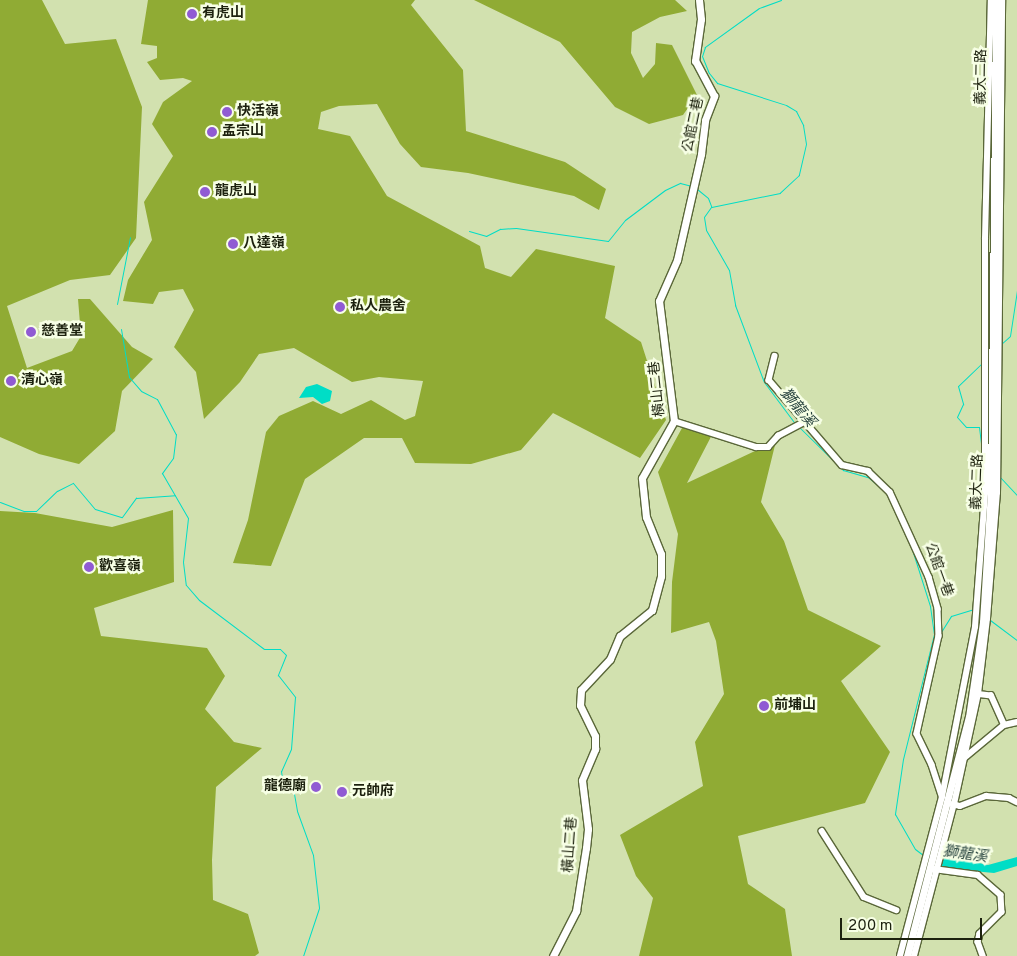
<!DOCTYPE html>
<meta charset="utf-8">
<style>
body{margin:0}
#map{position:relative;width:1017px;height:956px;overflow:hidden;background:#d2e1af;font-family:Overpass,"Noto Sans TC",sans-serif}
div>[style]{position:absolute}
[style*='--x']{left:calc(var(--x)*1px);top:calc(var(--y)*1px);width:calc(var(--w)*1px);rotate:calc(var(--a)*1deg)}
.forest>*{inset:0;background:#90ab34}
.water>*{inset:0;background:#00ddc6}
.stream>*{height:1px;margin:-0.5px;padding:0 0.5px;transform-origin:0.5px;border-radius:0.5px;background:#00ddc6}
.roads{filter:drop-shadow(1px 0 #5a6739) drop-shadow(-1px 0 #5a6739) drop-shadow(0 1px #5a6739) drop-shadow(0 -1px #5a6739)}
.minor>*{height:5.5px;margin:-2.75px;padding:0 2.75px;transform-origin:2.75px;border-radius:2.75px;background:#fff}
.tertiary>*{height:7px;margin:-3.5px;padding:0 3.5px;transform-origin:3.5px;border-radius:3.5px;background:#fff}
.dots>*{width:14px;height:14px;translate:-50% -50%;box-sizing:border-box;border:2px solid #f7ffe5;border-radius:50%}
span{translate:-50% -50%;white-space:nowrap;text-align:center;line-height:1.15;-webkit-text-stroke:5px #f7ffe5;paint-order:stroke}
.poi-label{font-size:14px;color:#1c210e;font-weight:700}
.left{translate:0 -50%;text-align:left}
.right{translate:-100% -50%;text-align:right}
.street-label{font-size:14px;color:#1c210e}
.water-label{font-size:15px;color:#27433e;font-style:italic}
.scale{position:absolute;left:840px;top:918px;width:142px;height:22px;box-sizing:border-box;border:2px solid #1c210e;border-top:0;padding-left:6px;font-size:15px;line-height:18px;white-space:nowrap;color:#1c210e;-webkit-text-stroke:4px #f7ffe5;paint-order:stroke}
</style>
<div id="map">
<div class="forest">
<div style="clip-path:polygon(0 0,42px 0,65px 44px,116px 39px,142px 107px,136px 238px,110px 275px,70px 280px,7px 306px,27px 368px,72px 351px,81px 336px,78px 299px,90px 299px,132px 347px,153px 359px,122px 391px,115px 431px,79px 464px,39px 454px,0 437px)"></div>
<div style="clip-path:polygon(148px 0,415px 0,411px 5px,463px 70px,466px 131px,565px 162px,606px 189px,599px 210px,574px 196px,468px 173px,421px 167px,400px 144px,377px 104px,339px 106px,321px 112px,318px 129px,350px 136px,387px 196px,480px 246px,485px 268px,511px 277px,536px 249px,615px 266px,605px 318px,641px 342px,666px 420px,640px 458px,553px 413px,521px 450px,471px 464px,415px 463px,402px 438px,364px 438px,305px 479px,271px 566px,233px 563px,248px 520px,266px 432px,279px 416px,313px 401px,341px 414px,371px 400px,405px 420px,415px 416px,423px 381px,379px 377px,352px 382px,294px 348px,259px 354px,240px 382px,204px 419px,196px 372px,174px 347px,194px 310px,183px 289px,159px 292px,153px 304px,123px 301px,128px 280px,152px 240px,144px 202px,173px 156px,152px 124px,163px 102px,192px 81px,183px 78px,160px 80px,147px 62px,157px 58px,157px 46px,141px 44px)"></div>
<div style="clip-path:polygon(474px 0,675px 0,687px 11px,660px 17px,632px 32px,631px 53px,643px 78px,655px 64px,656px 43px,672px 45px,697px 95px,683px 115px,649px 124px,615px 107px,560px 42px)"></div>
<div style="clip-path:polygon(682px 428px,715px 429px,687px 483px,776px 441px,761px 502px,784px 541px,808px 610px,881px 646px,841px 681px,890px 752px,865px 803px,738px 836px,748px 884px,785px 909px,792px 956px,639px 956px,653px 898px,636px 876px,620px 835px,703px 786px,695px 742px,724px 694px,716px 641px,709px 622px,671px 633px,672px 582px,678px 534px,658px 472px)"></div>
<div style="clip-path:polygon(173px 510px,174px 582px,94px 608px,101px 636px,207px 648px,225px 676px,205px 709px,234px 742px,262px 748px,216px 787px,212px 860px,213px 900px,248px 914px,259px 953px,255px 956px,0 956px,0 511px,35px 513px,112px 527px)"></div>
</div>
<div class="water">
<div style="clip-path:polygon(317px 384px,332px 391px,330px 401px,322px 404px,313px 397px,299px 398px,306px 387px)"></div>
<div style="clip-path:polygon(944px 855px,988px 865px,1017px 857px,1017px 866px,994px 873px,941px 868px)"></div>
</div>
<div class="stream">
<div style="--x:781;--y:0;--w:23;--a:160"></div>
<div style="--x:759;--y:8;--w:67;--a:144.2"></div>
<div style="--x:705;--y:47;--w:9;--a:108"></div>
<div style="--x:702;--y:56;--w:18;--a:68"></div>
<div style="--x:709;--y:73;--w:13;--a:51"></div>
<div style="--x:717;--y:83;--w:72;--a:17.7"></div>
<div style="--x:786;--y:105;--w:12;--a:31"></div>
<div style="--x:796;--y:111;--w:16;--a:63"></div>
<div style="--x:803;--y:125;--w:19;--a:81"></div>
<div style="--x:806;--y:144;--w:32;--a:103"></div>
<div style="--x:799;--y:175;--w:26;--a:137"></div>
<div style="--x:780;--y:193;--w:70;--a:168.5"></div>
<div style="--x:711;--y:207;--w:12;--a:125"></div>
<div style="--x:704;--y:217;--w:13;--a:81"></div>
<div style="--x:706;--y:230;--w:46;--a:60.1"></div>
<div style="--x:729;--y:270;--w:36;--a:80"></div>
<div style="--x:735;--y:305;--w:82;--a:69.4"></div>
<div style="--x:764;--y:382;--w:54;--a:53.3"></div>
<div style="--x:697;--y:189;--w:14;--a:39"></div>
<div style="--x:708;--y:198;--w:9;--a:69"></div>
<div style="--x:469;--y:231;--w:18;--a:16"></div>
<div style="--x:486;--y:236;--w:16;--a:-27"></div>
<div style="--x:500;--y:229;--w:16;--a:-4"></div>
<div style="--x:516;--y:228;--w:93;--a:8"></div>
<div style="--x:608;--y:241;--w:27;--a:-51"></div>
<div style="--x:625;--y:220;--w:50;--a:-36.9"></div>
<div style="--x:665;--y:190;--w:17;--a:-25"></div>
<div style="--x:680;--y:183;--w:11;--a:15"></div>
<div style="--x:117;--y:304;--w:68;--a:-79"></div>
<div style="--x:121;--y:329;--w:49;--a:80.5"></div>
<div style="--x:129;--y:377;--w:18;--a:49"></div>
<div style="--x:141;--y:391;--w:18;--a:27"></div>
<div style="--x:157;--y:399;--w:40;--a:62"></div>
<div style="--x:176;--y:434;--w:24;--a:97"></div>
<div style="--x:173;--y:458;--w:19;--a:126"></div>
<div style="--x:162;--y:473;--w:52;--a:60"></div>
<div style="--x:188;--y:518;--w:44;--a:96.5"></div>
<div style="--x:183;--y:562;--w:23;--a:83"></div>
<div style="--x:186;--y:585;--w:20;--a:49"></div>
<div style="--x:199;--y:600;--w:81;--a:37"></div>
<div style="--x:264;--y:649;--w:16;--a:0"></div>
<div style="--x:280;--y:649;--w:8;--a:45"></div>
<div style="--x:286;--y:655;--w:22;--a:112"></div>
<div style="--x:278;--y:675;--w:28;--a:52"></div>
<div style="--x:295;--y:697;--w:52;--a:94.4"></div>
<div style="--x:291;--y:749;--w:24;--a:114"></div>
<div style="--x:281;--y:771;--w:7;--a:82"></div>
<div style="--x:282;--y:778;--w:15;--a:42"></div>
<div style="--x:293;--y:788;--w:23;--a:80"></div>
<div style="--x:297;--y:811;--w:47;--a:70"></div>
<div style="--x:313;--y:855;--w:53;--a:83.5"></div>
<div style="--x:319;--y:908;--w:51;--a:108.4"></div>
<div style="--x:1000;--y:345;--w:13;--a:-42"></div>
<div style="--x:1010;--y:336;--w:47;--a:-81.3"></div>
<div style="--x:982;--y:363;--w:33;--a:136"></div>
<div style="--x:958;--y:386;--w:19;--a:74"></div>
<div style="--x:963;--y:404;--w:14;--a:115"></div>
<div style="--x:957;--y:417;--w:13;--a:48"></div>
<div style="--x:966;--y:427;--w:13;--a:0"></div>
<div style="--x:979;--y:427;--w:31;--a:83"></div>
<div style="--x:799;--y:427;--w:62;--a:44.3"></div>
<div style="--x:843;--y:470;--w:26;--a:16"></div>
<div style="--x:868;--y:477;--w:26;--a:40"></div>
<div style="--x:888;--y:494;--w:54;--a:65.8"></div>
<div style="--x:910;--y:543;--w:66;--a:72.4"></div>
<div style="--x:930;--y:606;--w:28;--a:82"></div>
<div style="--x:934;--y:634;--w:129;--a:103.9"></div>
<div style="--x:903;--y:759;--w:56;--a:98.3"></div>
<div style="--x:895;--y:814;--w:40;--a:60.3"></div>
<div style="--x:915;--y:849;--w:10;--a:37"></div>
<div style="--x:999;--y:476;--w:26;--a:47"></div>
<div style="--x:0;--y:502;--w:26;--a:21"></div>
<div style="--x:24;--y:511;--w:12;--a:0"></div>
<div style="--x:36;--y:511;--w:29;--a:-44"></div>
<div style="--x:57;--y:491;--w:18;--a:-27"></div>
<div style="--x:73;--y:483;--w:34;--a:50"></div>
<div style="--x:95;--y:509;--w:28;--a:17"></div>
<div style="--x:122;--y:517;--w:24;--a:-54"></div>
<div style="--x:136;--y:498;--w:39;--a:-4"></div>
<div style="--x:990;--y:620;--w:34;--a:37"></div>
<div style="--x:941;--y:632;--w:19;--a:-58"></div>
<div style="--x:951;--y:616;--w:24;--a:-17"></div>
</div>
<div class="roads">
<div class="minor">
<div style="--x:775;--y:356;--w:25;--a:104"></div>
<div style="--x:769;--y:380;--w:112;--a:49.3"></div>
<div style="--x:842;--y:465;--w:27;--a:13"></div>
<div style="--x:868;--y:471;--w:30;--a:44"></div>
<div style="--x:890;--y:492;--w:94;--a:65.4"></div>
<div style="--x:929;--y:577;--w:33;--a:74"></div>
<div style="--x:938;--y:609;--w:27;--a:88"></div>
<div style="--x:939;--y:636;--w:100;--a:102.7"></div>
<div style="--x:917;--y:734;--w:34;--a:64"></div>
<div style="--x:932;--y:765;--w:33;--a:72"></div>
<div style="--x:674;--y:421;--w:86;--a:17.6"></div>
<div style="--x:756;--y:447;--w:12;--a:0"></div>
<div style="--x:768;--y:447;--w:15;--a:-48"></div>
<div style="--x:778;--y:436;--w:30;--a:-28"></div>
<div style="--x:1004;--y:725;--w:13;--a:-13"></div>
<div style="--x:963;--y:759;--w:53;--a:-39.7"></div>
<div style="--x:1004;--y:725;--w:32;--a:-114"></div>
<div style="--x:991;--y:696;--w:17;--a:-173"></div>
<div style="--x:953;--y:804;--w:7;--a:16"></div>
<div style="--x:960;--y:806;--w:28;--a:-21"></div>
<div style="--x:986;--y:796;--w:23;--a:5"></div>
<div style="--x:1009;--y:798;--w:9;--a:27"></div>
<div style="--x:822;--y:831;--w:78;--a:57.5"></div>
<div style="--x:864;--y:897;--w:35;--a:22"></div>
<div style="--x:934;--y:869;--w:44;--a:7.8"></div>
<div style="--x:978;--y:875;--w:30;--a:41"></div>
<div style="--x:1001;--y:895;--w:17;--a:87"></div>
<div style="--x:1002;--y:912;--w:31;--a:135"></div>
<div style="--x:980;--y:934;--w:8;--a:104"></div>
<div style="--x:978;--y:942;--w:15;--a:70"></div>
<div style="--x:900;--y:956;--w:164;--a:-75.2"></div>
<div style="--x:942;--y:797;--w:173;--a:-79"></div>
<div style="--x:975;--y:627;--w:134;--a:-85.7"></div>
<div style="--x:985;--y:493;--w:254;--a:-90"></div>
<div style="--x:985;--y:239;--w:239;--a:-88.6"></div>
<div style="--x:914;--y:956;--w:157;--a:-75.3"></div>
<div style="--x:954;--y:804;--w:113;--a:-77.7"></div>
<div style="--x:978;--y:694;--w:76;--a:-83.2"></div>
<div style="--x:987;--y:619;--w:126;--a:-85.5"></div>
<div style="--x:997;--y:493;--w:493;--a:-89.4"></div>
</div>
<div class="tertiary">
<div style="--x:553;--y:956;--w:51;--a:-62.9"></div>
<div style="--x:576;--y:911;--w:64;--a:-81"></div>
<div style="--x:586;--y:848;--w:19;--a:-84"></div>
<div style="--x:588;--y:829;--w:49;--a:-97"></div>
<div style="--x:582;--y:780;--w:34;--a:-67"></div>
<div style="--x:595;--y:749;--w:13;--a:-90"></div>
<div style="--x:595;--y:736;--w:34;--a:-116"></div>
<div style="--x:580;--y:705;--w:15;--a:-86"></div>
<div style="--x:581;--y:690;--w:42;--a:-46.9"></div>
<div style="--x:610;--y:659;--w:25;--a:-67"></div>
<div style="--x:620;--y:636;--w:41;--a:-39.1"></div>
<div style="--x:652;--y:610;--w:35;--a:-75"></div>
<div style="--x:661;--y:576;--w:22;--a:-90"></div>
<div style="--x:661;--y:554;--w:40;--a:-112"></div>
<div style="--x:646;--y:517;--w:39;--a:-96"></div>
<div style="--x:642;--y:478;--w:65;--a:-60.7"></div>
<div style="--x:674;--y:421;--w:121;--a:-97.1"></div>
<div style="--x:659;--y:301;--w:45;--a:-66.3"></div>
<div style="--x:677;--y:260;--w:109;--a:-77.2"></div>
<div style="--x:701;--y:154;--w:34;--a:-83"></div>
<div style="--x:705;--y:120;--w:26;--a:-69"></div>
<div style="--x:714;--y:96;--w:40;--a:-118"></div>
<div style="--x:695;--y:61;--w:42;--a:-81.9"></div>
<div style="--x:701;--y:19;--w:19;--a:-96"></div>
<div style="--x:907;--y:956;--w:247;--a:-75.5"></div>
<div style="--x:969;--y:717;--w:96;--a:-81.6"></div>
<div style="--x:983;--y:622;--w:129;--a:-86.5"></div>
<div style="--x:991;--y:493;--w:493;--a:-89.4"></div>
</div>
</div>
<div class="dots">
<div style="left:192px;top:14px;background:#905bd3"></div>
<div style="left:227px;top:112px;background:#905bd3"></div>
<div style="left:212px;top:132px;background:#905bd3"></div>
<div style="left:205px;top:192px;background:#905bd3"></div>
<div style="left:233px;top:244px;background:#905bd3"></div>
<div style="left:340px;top:307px;background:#905bd3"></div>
<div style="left:31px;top:332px;background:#905bd3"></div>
<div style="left:11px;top:381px;background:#905bd3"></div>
<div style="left:89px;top:567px;background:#905bd3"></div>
<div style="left:764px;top:706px;background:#905bd3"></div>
<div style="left:316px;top:787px;background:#905bd3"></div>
<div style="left:342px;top:792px;background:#905bd3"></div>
</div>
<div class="poi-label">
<span class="left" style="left:202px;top:14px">有虎山</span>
<span class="left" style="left:237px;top:112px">快活嶺</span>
<span class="left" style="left:222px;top:132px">孟宗山</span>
<span class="left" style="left:215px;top:192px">龍虎山</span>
<span class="left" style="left:243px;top:244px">八達嶺</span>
<span class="left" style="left:350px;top:307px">私人農舍</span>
<span class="left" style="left:41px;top:332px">慈善堂</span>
<span class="left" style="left:21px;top:381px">清心嶺</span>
<span class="left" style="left:99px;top:567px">歡喜嶺</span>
<span class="left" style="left:774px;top:706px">前埔山</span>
<span class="right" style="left:306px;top:787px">龍德廟</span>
<span class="left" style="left:352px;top:792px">元帥府</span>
</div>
<div class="street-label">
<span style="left:982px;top:77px;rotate:-89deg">義大二路</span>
<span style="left:694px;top:125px;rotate:-78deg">公館二巷</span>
<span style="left:658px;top:389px;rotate:-96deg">橫山二巷</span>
<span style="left:978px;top:482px;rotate:-88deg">義大二路</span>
<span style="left:938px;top:570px;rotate:70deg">公館一巷</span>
<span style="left:571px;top:845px;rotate:-86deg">橫山二巷</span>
</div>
<div class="water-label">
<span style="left:797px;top:408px;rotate:50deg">獅龍溪</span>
<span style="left:965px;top:855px;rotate:8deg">獅龍溪</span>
</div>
<div class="scale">200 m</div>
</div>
